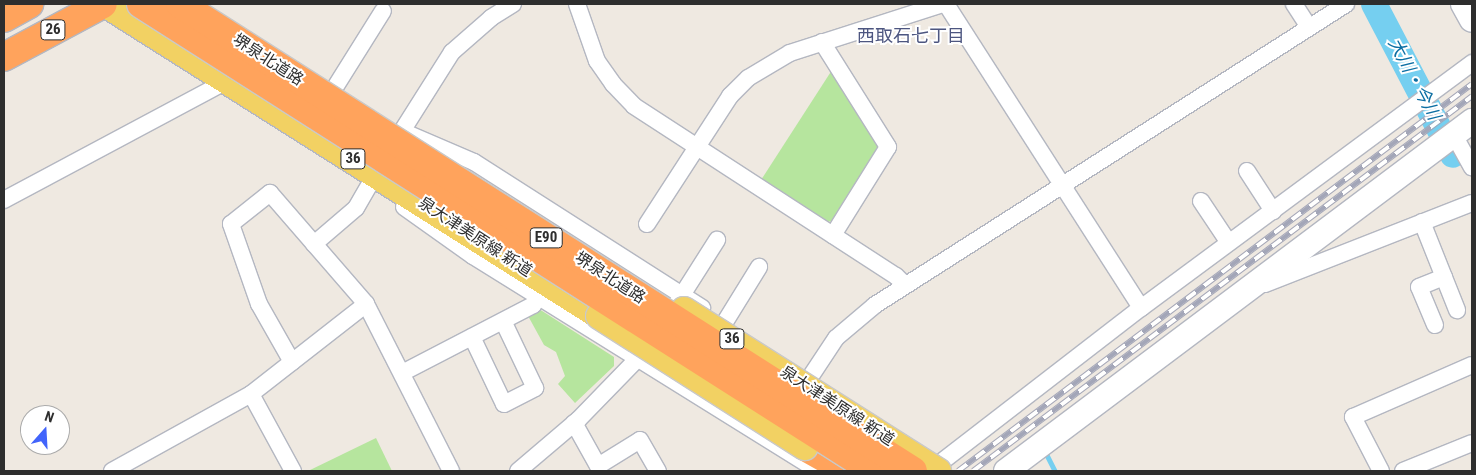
<!DOCTYPE html>
<meta charset="utf-8">
<style>
body{margin:0}
#map{position:relative;width:1476px;height:475px;overflow:hidden;background:#efe9e1;font-family:"Roboto Condensed","Noto Sans JP",sans-serif}
div>[style]{position:absolute}
[style*='--x']{left:calc(var(--x)*1px);top:calc(var(--y)*1px);width:calc(var(--w)*1px);rotate:calc(var(--a)*1deg)}
.green>*{inset:0;background:#b6e59e}
.stream>*{height:4.5px;margin:-2.25px;padding:0 2.25px;transform-origin:2.25px;border-radius:2.25px;background:#75cff0}
.river>*{height:26px;margin:-13px;padding:0 13px;transform-origin:13px;border-radius:13px;background:#75cff0}
.roads{filter:drop-shadow(1px 0 #b4b7c1) drop-shadow(-1px 0 #b4b7c1) drop-shadow(0 1px #b4b7c1) drop-shadow(0 -1px #b4b7c1)}
.street>*{height:16px;margin:-8px;padding:0 8px;transform-origin:8px;border-radius:8px;background:#fff}
.secondary>*{height:24px;margin:-12px;padding:0 12px;transform-origin:12px;border-radius:12px;background:#fff}
.primary>*{height:26px;margin:-13px;padding:0 13px;transform-origin:13px;border-radius:13px;background:#f2d163}
.highway>*{height:28px;margin:-14px;padding:0 14px;transform-origin:14px;border-radius:14px;background:#ffa35c}
.rail>*{height:5.5px;margin-top:-2.75px;transform-origin:0;background:repeating-linear-gradient(90deg,#fff 0 11px,#a3a6b8 0 22px);box-sizing:border-box;border-block:1px solid #a3a6b8}
.bridges{filter:drop-shadow(1px 0 #c9c9c9) drop-shadow(-1px 0 #c9c9c9) drop-shadow(0 1px #c9c9c9) drop-shadow(0 -1px #c9c9c9)}
.primary-bridge>*{height:26px;margin:-13px;padding:0 13px;transform-origin:13px;border-radius:13px;background:#f2d163}
.highway-bridge>*{height:28px;margin:-14px;padding:0 14px;transform-origin:14px;border-radius:14px;background:#ffa35c}
span{translate:-50% -50%;white-space:nowrap;text-align:center;line-height:1.15;-webkit-text-stroke:4px #fff;paint-order:stroke}
.shield-label span{padding:1px 4px;background:#fff;border:1px solid;border-radius:4px;-webkit-text-stroke-width:0}
.shield-label{font-size:15px;color:#2e2e2e;font-weight:700}
.street-label{font-size:16px;color:#2e2e2e}
.neighbourhood-label{font-size:18px;color:#4d5680}
.water-label{font-size:18px;color:#0d6fa3;font-style:italic}
.frame{position:absolute;inset:0;border:5px solid #2e2e2e;pointer-events:none}
.north{position:absolute;left:20px;top:405px;width:50px;height:50px;box-sizing:border-box;background:#fff;border:1px solid #ababab;border-radius:50%;rotate:19deg;font-size:14px;font-weight:700;line-height:20px;text-align:center;color:#2e2e2e}
.north::after{content:'';display:block;margin:auto;width:18px;height:22px;background:#4264fb;clip-path:polygon(50% 0,100% 100%,50% 72%,0 100%)}
</style>
<div id="map">
<div class="green">
<div style="clip-path:polygon(832px 70px,878px 140px,879px 153px,837px 220px,827px 222px,761px 180px)"></div>
<div style="clip-path:polygon(539px 309px,614px 357px,614px 366px,575px 403px,558px 384px,565px 376px,556px 352px,544px 345px,527px 314px)"></div>
<div style="clip-path:polygon(376px 438px,392px 471px,308px 471px)"></div>
</div>
<div class="stream">
<div style="--x:1047;--y:455;--w:18;--a:63"></div>
</div>
<div class="river">
<div style="--x:1374;--y:4;--w:170;--a:62.4"></div>
</div>
<div class="roads">
<div class="street">
<div style="--x:513;--y:4;--w:26;--a:148"></div>
<div style="--x:491;--y:18;--w:52;--a:138.9"></div>
<div style="--x:452;--y:52;--w:93;--a:122.3"></div>
<div style="--x:402;--y:131;--w:78;--a:23.3"></div>
<div style="--x:474;--y:162;--w:271;--a:32.6"></div>
<div style="--x:577;--y:4;--w:60;--a:70.7"></div>
<div style="--x:597;--y:61;--w:28;--a:55"></div>
<div style="--x:613;--y:84;--w:30;--a:46"></div>
<div style="--x:634;--y:106;--w:312;--a:33"></div>
<div style="--x:896;--y:276;--w:13;--a:45"></div>
<div style="--x:946;--y:4;--w:361;--a:57.3"></div>
<div style="--x:1294;--y:4;--w:27;--a:57"></div>
<div style="--x:822;--y:42;--w:124;--a:57.8"></div>
<div style="--x:888;--y:147;--w:104;--a:122"></div>
<div style="--x:334;--y:89;--w:92;--a:-57.9"></div>
<div style="--x:1454;--y:135;--w:37;--a:61"></div>
<div style="--x:1247;--y:171;--w:48;--a:57"></div>
<div style="--x:4;--y:200;--w:253;--a:-28.1"></div>
<div style="--x:1201;--y:201;--w:50;--a:56.3"></div>
<div style="--x:404;--y:207;--w:85;--a:35.4"></div>
<div style="--x:473;--y:256;--w:407;--a:31.9"></div>
<div style="--x:1422;--y:222;--w:95;--a:68.3"></div>
<div style="--x:647;--y:224;--w:153;--a:-57"></div>
<div style="--x:730;--y:96;--w:25;--a:-45"></div>
<div style="--x:748;--y:78;--w:49;--a:-30.8"></div>
<div style="--x:790;--y:53;--w:161;--a:-17.8"></div>
<div style="--x:314;--y:244;--w:55;--a:-40.6"></div>
<div style="--x:356;--y:208;--w:28;--a:-60"></div>
<div style="--x:1265;--y:284;--w:222;--a:-21.4"></div>
<div style="--x:677;--y:303;--w:75;--a:-57.6"></div>
<div style="--x:725;--y:322;--w:65;--a:-58.3"></div>
<div style="--x:1435;--y:325;--w:41;--a:-112.8"></div>
<div style="--x:1419;--y:287;--w:27;--a:-22"></div>
<div style="--x:472;--y:337;--w:74;--a:64.5"></div>
<div style="--x:504;--y:404;--w:35;--a:-27"></div>
<div style="--x:535;--y:388;--w:74;--a:-115.5"></div>
<div style="--x:292;--y:362;--w:67;--a:-119.6"></div>
<div style="--x:259;--y:304;--w:85;--a:-109.3"></div>
<div style="--x:231;--y:224;--w:50;--a:-38.5"></div>
<div style="--x:270;--y:193;--w:147;--a:49.1"></div>
<div style="--x:402;--y:373;--w:148;--a:-27.4"></div>
<div style="--x:533;--y:305;--w:11;--a:-56"></div>
<div style="--x:251;--y:394;--w:146;--a:-38"></div>
<div style="--x:366;--y:304;--w:187;--a:63"></div>
<div style="--x:799;--y:394;--w:67;--a:-56.5"></div>
<div style="--x:836;--y:338;--w:51;--a:-40.2"></div>
<div style="--x:875;--y:305;--w:559;--a:-32.58"></div>
<div style="--x:574;--y:423;--w:49;--a:60.8"></div>
<div style="--x:598;--y:466;--w:49;--a:-31.8"></div>
<div style="--x:640;--y:440;--w:36;--a:60"></div>
<div style="--x:944;--y:460;--w:249;--a:-37.7"></div>
<div style="--x:1141;--y:308;--w:412;--a:-36.5"></div>
<div style="--x:112;--y:471;--w:159;--a:-29"></div>
<div style="--x:251;--y:394;--w:88;--a:61.4"></div>
<div style="--x:518;--y:471;--w:79;--a:-40.4"></div>
<div style="--x:578;--y:420;--w:96;--a:-45.8"></div>
<div style="--x:1381;--y:471;--w:61;--a:-117.4"></div>
<div style="--x:1353;--y:417;--w:130;--a:-23.6"></div>
<div style="--x:1403;--y:471;--w:74;--a:-22.1"></div>
</div>
<div class="secondary">
<div style="--x:1463;--y:4;--w:18;--a:61"></div>
<div style="--x:1006;--y:471;--w:583;--a:-36.91"></div>
</div>
<div class="primary">
<div style="--x:105;--y:4;--w:584;--a:32.28"></div>
</div>
<div class="highway">
<div style="--x:4;--y:18;--w:29;--a:-29"></div>
<div style="--x:4;--y:57;--w:112;--a:-28.2"></div>
<div style="--x:805;--y:447;--w:49;--a:29.2"></div>
</div>
</div>
<div class="rail">
<div style="--x:958;--y:471;--w:643;--a:-36.98"></div>
<div style="--x:973;--y:471;--w:624;--a:-36.92"></div>
</div>
<div class="bridges">
<div class="primary-bridge">
<div style="--x:684;--y:310;--w:301;--a:32.4"></div>
<div style="--x:599;--y:316;--w:244;--a:32.5"></div>
</div>
<div class="highway-bridge">
<div style="--x:141;--y:4;--w:869;--a:32.5"></div>
<div style="--x:180;--y:4;--w:869;--a:32.5"></div>
</div>
</div>
<div class="shield-label">
<span style="left:53px;top:30px">26</span>
<span style="left:353px;top:159px">36</span>
<span style="left:546px;top:238px">E90</span>
<span style="left:732px;top:339px">36</span>
</div>
<div class="street-label">
<span style="left:268px;top:60px;rotate:33deg">堺泉北道路</span>
<span style="left:475px;top:237px;rotate:33deg">泉大津美原線 新道</span>
<span style="left:610px;top:278px;rotate:33deg">堺泉北道路</span>
<span style="left:837px;top:406px;rotate:33deg">泉大津美原線 新道</span>
</div>
<div class="neighbourhood-label">
<span style="left:911px;top:36px">西取石七丁目</span>
</div>
<div class="water-label">
<span style="left:1414px;top:79px;rotate:62deg">大川・今川</span>
</div>
<div class="frame"></div>
<div class="north">N</div>
</div>
